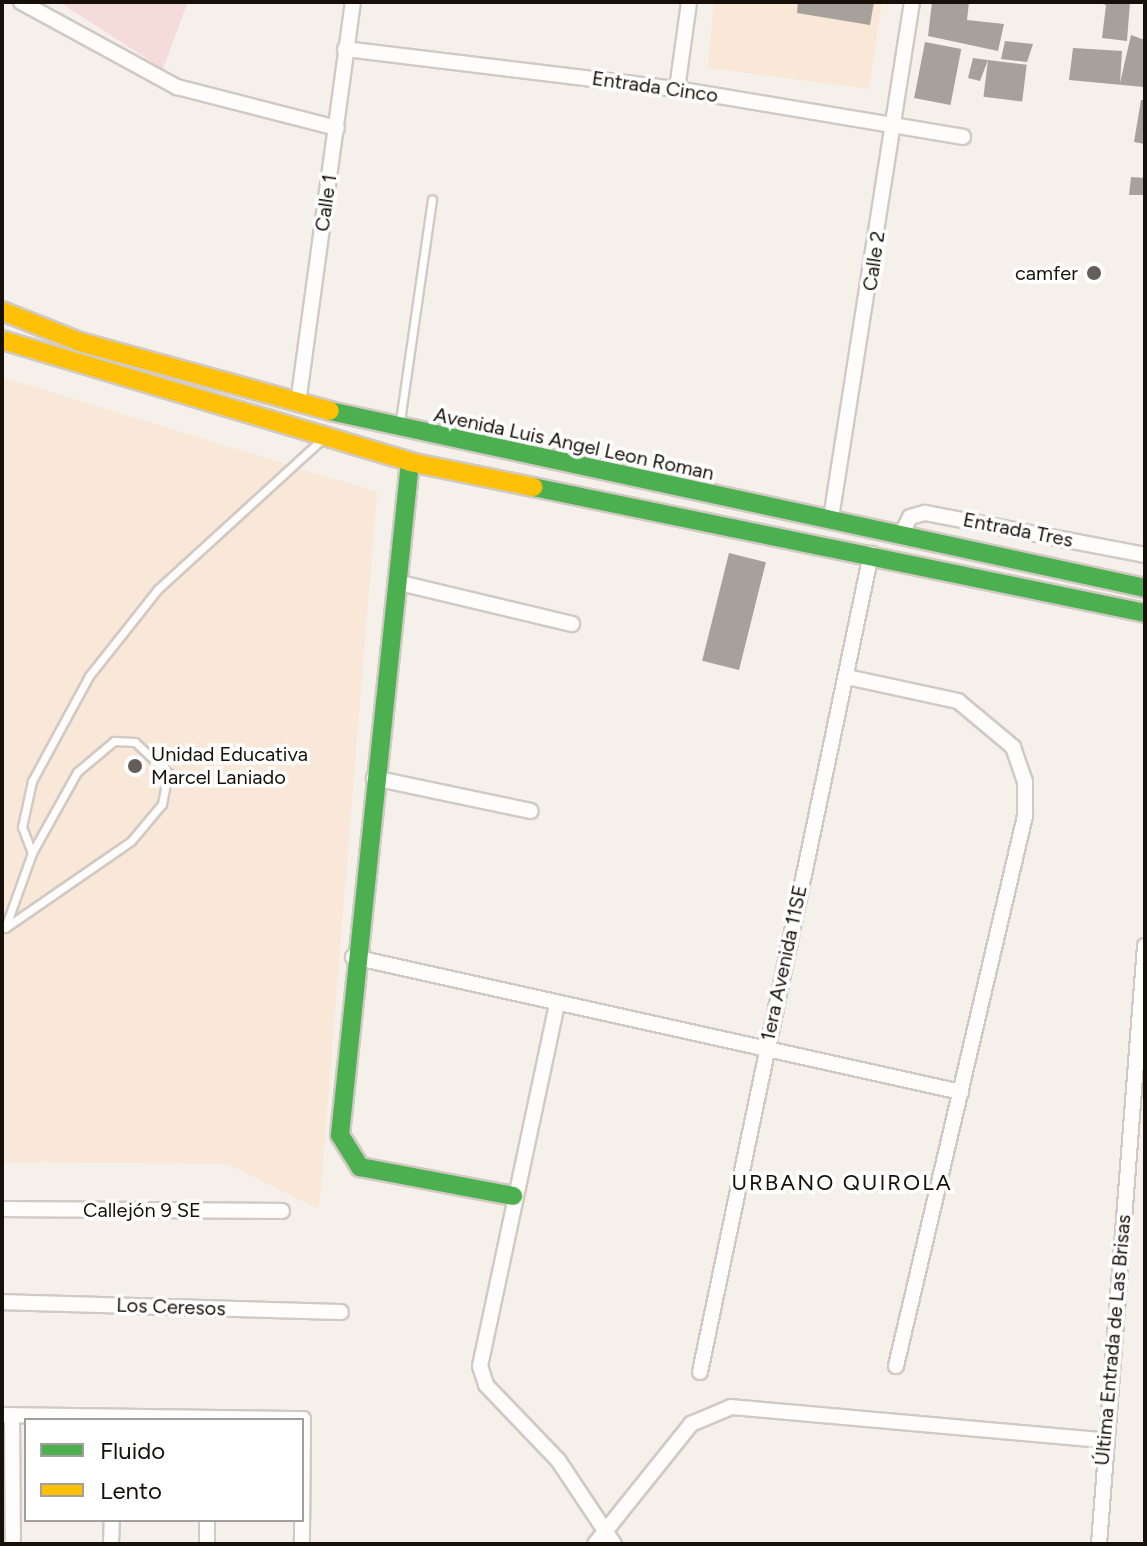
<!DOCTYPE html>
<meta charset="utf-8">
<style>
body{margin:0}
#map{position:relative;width:1147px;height:1546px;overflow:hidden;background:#f6f0ea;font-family:Figtree,sans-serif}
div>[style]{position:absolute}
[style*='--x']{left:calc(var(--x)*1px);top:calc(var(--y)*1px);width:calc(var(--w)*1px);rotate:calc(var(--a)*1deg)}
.built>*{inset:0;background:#f9e7d7}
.green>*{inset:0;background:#f5dcda}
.building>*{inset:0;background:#a6a19b;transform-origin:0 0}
.roads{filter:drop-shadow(2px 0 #d1cac4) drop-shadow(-2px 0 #d1cac4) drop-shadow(0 2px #d1cac4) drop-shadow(0 -2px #d1cac4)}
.lane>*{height:7px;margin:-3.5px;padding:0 3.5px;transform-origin:3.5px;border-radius:3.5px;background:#fefdfc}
.street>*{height:14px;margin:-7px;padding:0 7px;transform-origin:7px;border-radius:7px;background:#fefdfc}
.fast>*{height:18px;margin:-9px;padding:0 9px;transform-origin:9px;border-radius:9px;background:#4caf50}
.slow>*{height:18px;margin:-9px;padding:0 9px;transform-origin:9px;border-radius:9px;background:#ffc107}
.dots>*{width:22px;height:22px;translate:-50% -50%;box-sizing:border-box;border:4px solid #fff;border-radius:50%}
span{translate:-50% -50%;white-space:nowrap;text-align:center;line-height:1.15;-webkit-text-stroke:7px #fff;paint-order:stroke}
.street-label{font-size:20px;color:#171009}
.poi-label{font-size:20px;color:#171009}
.right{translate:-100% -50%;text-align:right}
.left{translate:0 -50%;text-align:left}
.neighbourhood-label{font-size:22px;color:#171009;letter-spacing:2px}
.frame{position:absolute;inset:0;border:4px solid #171009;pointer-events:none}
.legend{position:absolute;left:24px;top:1418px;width:280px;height:104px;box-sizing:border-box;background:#fff;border:2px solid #a29f9d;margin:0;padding:10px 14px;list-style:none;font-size:24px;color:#171009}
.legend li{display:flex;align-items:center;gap:16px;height:40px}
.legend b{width:40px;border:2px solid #a29f9d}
</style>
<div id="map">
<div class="built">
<div style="clip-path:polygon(714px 2px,882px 2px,869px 89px,708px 68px)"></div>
<div style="clip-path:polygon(2px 377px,377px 492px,319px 1209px,228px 1164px,2px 1162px)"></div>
</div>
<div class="green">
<div style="clip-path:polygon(59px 2px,183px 2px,187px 4px,163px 69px)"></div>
</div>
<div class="building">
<div style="clip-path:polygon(798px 2px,874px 2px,870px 25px,797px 13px)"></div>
<div style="clip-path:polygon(932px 2px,969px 2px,967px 20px,1004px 24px,998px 51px,928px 36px)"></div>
<div style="clip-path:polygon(1097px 2px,1130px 2px,1127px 41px,1102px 38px,1106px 5px)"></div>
<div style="clip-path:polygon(1131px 35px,1145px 40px,1144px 87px,1069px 80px,1073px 48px,1122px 51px,1120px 83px)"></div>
<div style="clip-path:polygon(1005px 41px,1033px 44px,1027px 62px,1001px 59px)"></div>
<div style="left:925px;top:42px;width:37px;height:57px;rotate:11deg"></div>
<div style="clip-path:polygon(973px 58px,988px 60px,980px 81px,968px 78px)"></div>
<div style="left:988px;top:60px;width:39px;height:37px;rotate:7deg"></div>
<div style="clip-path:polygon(1141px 100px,1145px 100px,1145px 144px,1134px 142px)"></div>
<div style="clip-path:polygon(1131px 177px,1145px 178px,1145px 195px,1129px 195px)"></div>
<div style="left:729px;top:553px;width:38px;height:111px;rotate:14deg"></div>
</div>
<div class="roads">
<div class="lane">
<div style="--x:399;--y:428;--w:231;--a:-81.8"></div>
<div style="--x:5;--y:928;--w:80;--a:-70.2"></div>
<div style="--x:32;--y:853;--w:28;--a:-111"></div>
<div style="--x:22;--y:827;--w:47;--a:-77.7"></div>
<div style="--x:32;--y:781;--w:119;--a:-61.5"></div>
<div style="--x:89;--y:676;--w:111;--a:-51.6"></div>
<div style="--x:158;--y:589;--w:221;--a:-42.4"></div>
<div style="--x:5;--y:928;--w:153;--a:-34.6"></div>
<div style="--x:131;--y:841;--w:48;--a:-50"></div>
<div style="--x:162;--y:804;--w:32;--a:-79"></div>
<div style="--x:168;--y:773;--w:45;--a:-136.8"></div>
<div style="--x:135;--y:742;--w:21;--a:-177"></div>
<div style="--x:114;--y:741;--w:48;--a:140"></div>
<div style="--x:77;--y:772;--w:93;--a:119.1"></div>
</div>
<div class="street">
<div style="--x:21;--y:2;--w:178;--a:28.6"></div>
<div style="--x:177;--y:87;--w:165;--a:14.4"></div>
<div style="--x:345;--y:49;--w:334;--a:6.9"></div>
<div style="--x:677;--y:89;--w:290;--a:9.5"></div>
<div style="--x:677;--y:89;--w:88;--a:-82.1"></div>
<div style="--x:298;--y:403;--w:405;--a:-82.2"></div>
<div style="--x:831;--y:518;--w:522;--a:-81.08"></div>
<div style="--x:901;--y:535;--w:20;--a:-63"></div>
<div style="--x:910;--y:517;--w:16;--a:-15"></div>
<div style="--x:925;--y:513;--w:224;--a:10.8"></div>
<div style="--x:396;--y:582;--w:181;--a:13.4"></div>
<div style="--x:847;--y:677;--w:114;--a:12.2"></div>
<div style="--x:958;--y:701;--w:72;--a:39.9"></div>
<div style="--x:1013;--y:747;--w:36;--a:71"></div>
<div style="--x:1025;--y:781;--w:35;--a:90"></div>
<div style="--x:1025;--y:816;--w:565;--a:103.2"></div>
<div style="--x:374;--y:778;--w:160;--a:11.9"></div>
<div style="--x:353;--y:957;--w:623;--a:12.52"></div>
<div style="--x:557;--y:1004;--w:370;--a:102"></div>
<div style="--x:480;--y:1366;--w:20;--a:72"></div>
<div style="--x:486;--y:1385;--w:104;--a:46.2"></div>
<div style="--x:558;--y:1460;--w:101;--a:56.3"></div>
<div style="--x:2;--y:1209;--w:280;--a:0.4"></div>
<div style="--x:2;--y:1302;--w:339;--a:1.7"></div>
<div style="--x:700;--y:1372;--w:836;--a:-78.19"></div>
<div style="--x:2;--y:1415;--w:301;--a:0.8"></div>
<div style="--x:303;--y:1419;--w:125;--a:90.5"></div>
<div style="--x:12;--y:1415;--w:129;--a:89.6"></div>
<div style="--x:111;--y:1544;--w:24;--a:-88"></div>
<div style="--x:207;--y:1544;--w:24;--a:-90"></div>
<div style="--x:595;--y:1544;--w:154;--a:-51.3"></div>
<div style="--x:691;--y:1424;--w:43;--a:-23"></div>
<div style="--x:731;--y:1407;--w:374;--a:5.1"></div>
<div style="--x:1099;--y:1544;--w:600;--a:-85.6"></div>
</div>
<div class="fast">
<div style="--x:330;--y:411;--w:834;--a:12.25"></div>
<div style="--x:410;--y:462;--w:677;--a:95.94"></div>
<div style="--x:340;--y:1135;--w:38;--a:58"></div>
<div style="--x:360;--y:1167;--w:156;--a:10.7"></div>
<div style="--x:533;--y:487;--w:625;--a:11.63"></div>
</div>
<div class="slow">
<div style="--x:2;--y:311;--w:84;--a:21.7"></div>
<div style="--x:80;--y:342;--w:259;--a:15.4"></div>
<div style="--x:2;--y:340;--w:426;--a:16.6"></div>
<div style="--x:410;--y:462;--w:126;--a:11.5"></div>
</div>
</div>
<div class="dots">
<div style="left:1094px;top:273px;background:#655e58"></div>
<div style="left:135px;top:766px;background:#655e58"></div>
</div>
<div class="street-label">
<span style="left:655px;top:87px;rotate:8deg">Entrada Cinco</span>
<span style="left:326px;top:203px;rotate:-82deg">Calle 1</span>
<span style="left:874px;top:261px;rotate:-82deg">Calle 2</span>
<span style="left:574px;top:444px;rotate:12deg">Avenida Luis Angel Leon Roman</span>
<span style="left:1018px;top:530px;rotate:11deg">Entrada Tres</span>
<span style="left:784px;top:963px;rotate:-78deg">1era Avenida 11SE</span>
<span style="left:142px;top:1210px">Callejón 9 SE</span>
<span style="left:171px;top:1307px;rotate:2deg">Los Ceresos</span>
<span style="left:1113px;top:1340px;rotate:-85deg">Última Entrada de Las Brisas</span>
</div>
<div class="poi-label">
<span class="right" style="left:1078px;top:273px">camfer</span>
<span class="left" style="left:151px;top:766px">Unidad Educativa<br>Marcel Laniado</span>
</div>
<div class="neighbourhood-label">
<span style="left:842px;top:1183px">URBANO QUIROLA</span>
</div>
<div class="frame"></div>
<ul class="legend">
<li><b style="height:10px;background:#4caf50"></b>Fluido</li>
<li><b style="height:10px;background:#ffc107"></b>Lento</li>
</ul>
</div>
